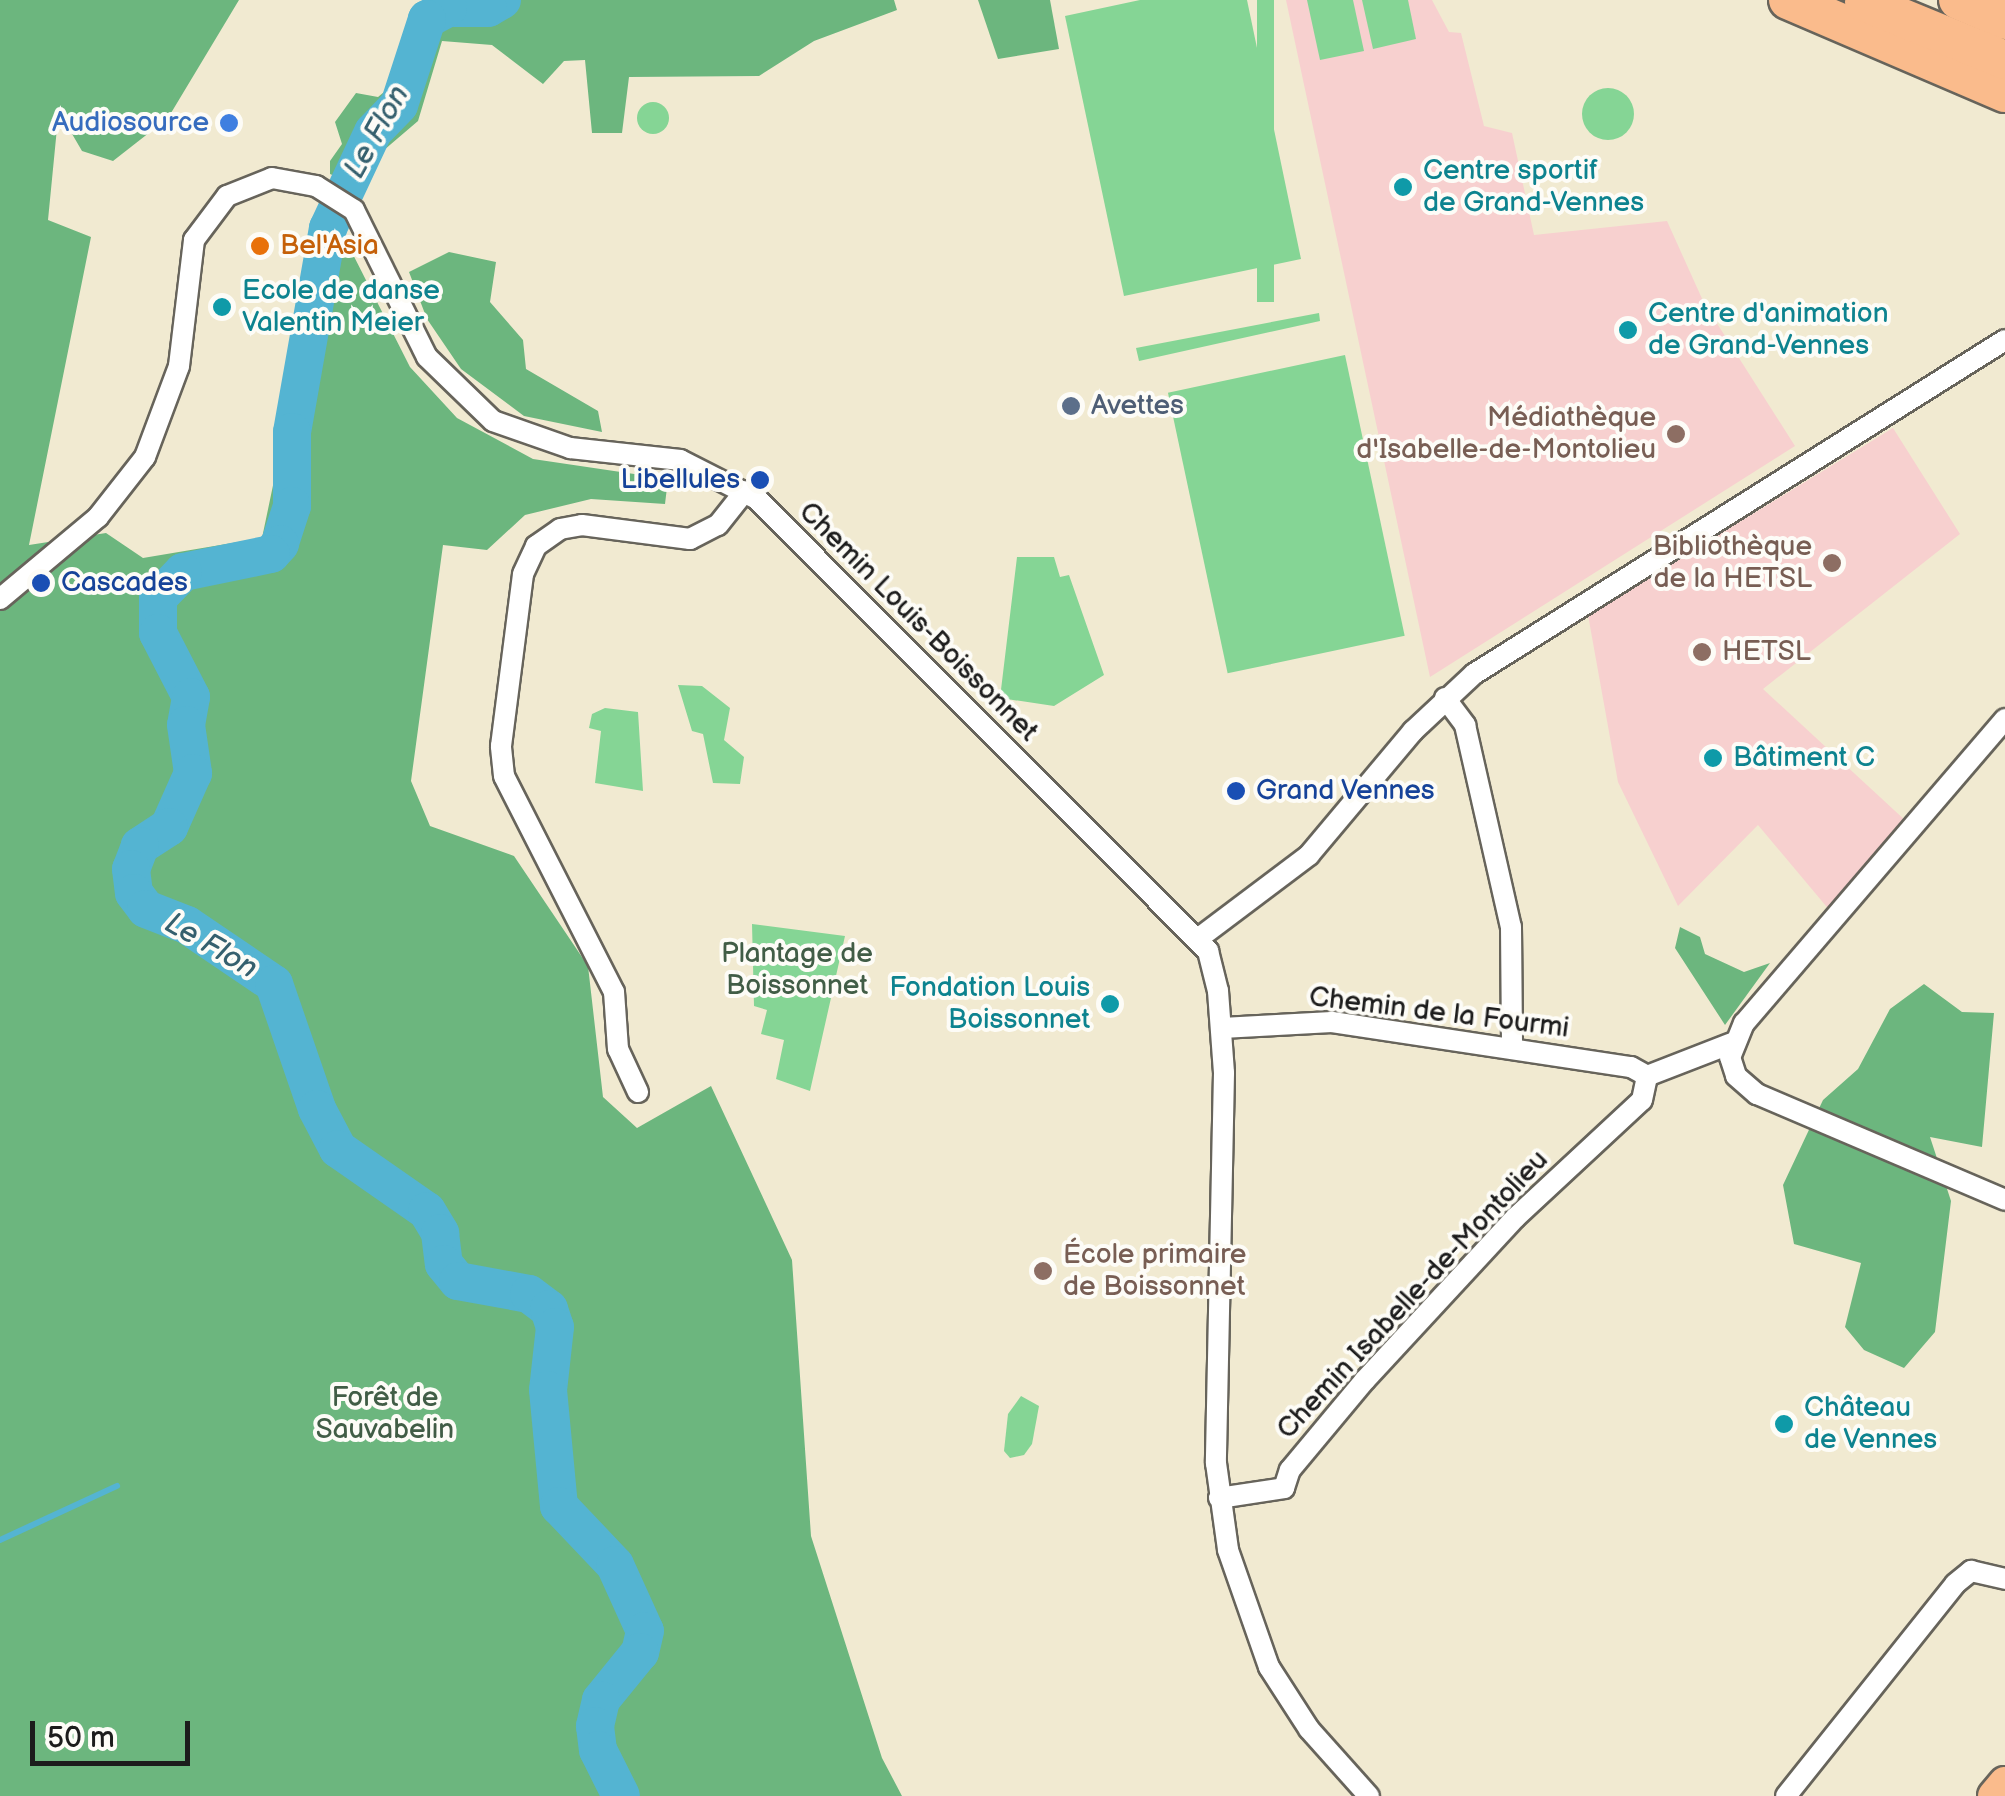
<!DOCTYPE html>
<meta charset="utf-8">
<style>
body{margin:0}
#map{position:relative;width:2005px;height:1796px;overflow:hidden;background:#f1ead1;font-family:"Balsamiq Sans",sans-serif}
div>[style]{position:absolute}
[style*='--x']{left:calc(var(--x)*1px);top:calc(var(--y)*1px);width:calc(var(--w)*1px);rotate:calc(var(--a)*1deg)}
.built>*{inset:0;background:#f7d0cf}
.green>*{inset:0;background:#85d595;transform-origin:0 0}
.round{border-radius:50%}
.forest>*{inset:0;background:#6cb67e}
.stream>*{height:6px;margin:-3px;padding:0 3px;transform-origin:3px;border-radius:3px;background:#54b4d2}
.river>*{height:38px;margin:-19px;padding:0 19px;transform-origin:19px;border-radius:19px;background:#54b4d2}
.roads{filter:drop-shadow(2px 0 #67645b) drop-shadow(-2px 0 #67645b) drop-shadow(0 2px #67645b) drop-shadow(0 -2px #67645b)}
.minor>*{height:20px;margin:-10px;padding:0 10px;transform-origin:10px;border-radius:10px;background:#fff}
.primary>*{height:32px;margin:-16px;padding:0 16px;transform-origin:16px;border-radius:16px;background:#fabb8c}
.motorway>*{height:38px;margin:-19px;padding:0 19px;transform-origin:19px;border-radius:19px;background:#fabb8c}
.dots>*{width:28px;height:28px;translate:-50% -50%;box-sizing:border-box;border:5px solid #fdfcf7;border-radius:50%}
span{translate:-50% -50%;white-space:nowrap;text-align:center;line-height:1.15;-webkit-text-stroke:8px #fdfcf7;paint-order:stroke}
.shop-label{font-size:28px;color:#366cbe}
.right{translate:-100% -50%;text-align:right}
.culture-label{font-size:28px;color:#0d838f}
.left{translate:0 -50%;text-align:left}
.food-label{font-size:28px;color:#c56008}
.service-label{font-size:28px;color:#4e5e75}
.education-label{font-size:28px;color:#785e54}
.transit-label{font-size:28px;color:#164399}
.street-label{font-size:28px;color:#1c1c1c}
.park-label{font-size:28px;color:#415d46}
.water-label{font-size:30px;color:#35606e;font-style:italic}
.scale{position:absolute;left:30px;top:1721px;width:160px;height:45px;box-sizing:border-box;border:5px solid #1c1c1c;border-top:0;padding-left:12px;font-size:30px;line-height:35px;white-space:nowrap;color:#1c1c1c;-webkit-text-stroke:8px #fdfcf7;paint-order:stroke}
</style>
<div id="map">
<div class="built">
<div style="clip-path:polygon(1286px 0,1432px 0,1449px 32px,1461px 33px,1484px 126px,1512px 133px,1534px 235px,1667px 221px,1704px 303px,1795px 446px,1430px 677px)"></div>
<div style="clip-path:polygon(1893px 428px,1960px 534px,1763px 689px,1907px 822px,1831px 912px,1758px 825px,1678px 906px,1618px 782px,1588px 615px)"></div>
</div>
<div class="green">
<div style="clip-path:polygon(1140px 0,1247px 0,1301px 259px,1124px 296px,1065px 16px)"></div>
<div style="left:1257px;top:0;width:17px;height:302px"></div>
<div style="clip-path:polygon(1307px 0,1353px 0,1364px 51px,1320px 60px)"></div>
<div style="clip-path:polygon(1362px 0,1408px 0,1416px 39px,1373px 49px)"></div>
<div class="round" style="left:1582px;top:88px;width:52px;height:52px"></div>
<div class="round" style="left:637px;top:102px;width:32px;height:32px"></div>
<div style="clip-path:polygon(1319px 313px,1320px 321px,1139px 361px,1136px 348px)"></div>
<div style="left:1345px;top:355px;width:287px;height:181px;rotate:78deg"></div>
<div style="clip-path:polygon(1017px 557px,1054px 557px,1060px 577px,1069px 575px,1104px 675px,1054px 706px,1000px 698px)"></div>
<div style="clip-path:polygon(678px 685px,702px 686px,730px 708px,724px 740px,744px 757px,740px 784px,713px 783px,703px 734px,692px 731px)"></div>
<div style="clip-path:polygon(605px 708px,638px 712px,643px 791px,595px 783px,601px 731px,589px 728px,592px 714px)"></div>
<div style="clip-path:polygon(752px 924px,845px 936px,810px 1091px,776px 1079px,784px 1040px,761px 1034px,767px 1010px,754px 1006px)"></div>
<div style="clip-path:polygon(1021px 1396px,1039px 1406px,1032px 1444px,1024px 1455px,1010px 1458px,1004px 1451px,1008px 1414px)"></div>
</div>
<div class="forest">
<div style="clip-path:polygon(0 0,239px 0,168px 118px,113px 161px,82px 151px,68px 127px,57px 128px,48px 220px,91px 237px,29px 545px,106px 533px,143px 558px,262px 538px,312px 299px,315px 239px,325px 217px,333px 215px,410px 367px,457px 418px,533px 459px,668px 479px,665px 504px,591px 499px,525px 515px,487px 550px,443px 545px,411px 781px,430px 826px,514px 856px,588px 966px,603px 1097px,637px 1128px,711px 1086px,792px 1260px,811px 1536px,882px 1758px,902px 1796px,0 1796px)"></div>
<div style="clip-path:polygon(425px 0,894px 0,897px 10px,814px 41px,759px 76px,629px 77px,622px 133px,592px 133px,585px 60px,564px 61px,543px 84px,492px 45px,442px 41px,418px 121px,377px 156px,356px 161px,342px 179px,330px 174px,330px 161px,342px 144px,335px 122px,356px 93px,378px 97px,395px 83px,415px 4px)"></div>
<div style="clip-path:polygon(978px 0,1050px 0,1059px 49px,998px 59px)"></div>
<div style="clip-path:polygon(449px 252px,496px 262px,490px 302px,523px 340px,526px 369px,598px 411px,602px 432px,524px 416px,461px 369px,427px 319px,409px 272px)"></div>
<div style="clip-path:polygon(1680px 927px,1700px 937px,1705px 954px,1744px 972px,1770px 963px,1725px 1025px,1675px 948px)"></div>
<div style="clip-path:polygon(1924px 984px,1962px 1012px,1994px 1013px,1982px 1147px,1930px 1137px,1951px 1201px,1935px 1332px,1904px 1368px,1864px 1350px,1845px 1327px,1861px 1263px,1794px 1244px,1783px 1185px,1823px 1100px,1858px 1069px,1890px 1009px)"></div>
</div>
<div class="stream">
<div style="--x:0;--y:1540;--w:129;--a:-24.8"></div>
</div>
<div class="river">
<div style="--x:502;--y:0;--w:16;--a:150"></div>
<div style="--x:488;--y:8;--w:40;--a:180"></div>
<div style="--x:448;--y:8;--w:24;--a:152"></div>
<div style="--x:427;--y:19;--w:90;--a:108"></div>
<div style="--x:399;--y:105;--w:37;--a:134"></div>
<div style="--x:373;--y:132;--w:106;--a:115.1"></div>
<div style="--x:328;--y:228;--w:207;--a:100"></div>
<div style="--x:292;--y:432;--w:74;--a:90"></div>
<div style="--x:292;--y:506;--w:40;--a:108"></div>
<div style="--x:280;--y:544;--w:13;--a:132"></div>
<div style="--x:271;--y:554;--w:90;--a:168.4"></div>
<div style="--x:183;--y:572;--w:36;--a:134"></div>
<div style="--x:158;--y:598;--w:35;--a:90"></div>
<div style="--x:158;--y:633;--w:72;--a:62.7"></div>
<div style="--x:191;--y:697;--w:28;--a:100"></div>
<div style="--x:186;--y:725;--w:49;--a:81.7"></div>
<div style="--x:193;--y:773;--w:59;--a:114"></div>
<div style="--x:169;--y:827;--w:35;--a:147"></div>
<div style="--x:140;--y:846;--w:25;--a:111"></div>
<div style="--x:131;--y:869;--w:24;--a:83"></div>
<div style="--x:134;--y:893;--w:20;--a:53"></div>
<div style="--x:146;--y:909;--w:44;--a:21.3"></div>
<div style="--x:187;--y:925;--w:105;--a:34.1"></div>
<div style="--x:274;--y:984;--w:132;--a:71"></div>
<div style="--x:317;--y:1109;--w:45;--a:62.3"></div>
<div style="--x:338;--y:1149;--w:108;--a:34.9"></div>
<div style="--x:427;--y:1211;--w:26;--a:59"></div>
<div style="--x:440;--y:1233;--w:31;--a:83"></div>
<div style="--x:444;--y:1264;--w:22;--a:51"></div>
<div style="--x:458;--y:1281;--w:72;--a:10.4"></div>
<div style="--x:529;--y:1294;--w:25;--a:37"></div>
<div style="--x:549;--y:1309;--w:19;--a:72"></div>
<div style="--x:555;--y:1327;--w:63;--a:96.3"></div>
<div style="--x:548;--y:1390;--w:117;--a:84.6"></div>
<div style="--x:559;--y:1506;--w:81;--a:46.5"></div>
<div style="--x:615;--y:1565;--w:72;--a:65.6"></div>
<div style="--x:645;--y:1631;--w:22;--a:103"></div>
<div style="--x:640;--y:1652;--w:62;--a:129.1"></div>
<div style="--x:601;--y:1700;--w:27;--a:103"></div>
<div style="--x:595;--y:1726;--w:24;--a:83"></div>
<div style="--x:598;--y:1750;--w:51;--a:63.4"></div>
</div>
<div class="roads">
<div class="minor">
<div style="--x:0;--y:599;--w:128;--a:-39.9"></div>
<div style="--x:98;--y:517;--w:76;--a:-51.9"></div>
<div style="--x:145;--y:457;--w:97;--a:-69.5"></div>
<div style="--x:179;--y:366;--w:127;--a:-83.2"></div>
<div style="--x:194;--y:240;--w:55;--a:-53.1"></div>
<div style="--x:227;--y:196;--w:48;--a:-21.8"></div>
<div style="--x:272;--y:178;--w:45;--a:10.3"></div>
<div style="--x:316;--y:186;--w:45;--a:32.3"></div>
<div style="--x:354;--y:210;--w:164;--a:63.6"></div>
<div style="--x:427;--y:357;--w:92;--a:44.1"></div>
<div style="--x:493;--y:421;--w:82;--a:19.3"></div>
<div style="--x:570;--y:448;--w:111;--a:6.2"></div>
<div style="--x:680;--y:460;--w:86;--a:26.9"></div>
<div style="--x:757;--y:499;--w:639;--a:45.06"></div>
<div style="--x:1208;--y:951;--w:41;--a:76"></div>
<div style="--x:1218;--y:991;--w:82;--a:85.8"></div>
<div style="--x:1224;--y:1073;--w:390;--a:91.2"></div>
<div style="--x:1216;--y:1463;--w:88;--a:82.1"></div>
<div style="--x:1228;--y:1550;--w:124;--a:70.7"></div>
<div style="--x:1269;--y:1667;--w:74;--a:57.2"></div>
<div style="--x:1309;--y:1729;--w:90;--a:48.2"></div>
<div style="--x:1445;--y:698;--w:34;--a:53"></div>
<div style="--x:1465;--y:725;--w:207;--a:77.2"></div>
<div style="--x:1511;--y:927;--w:121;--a:89.5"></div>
<div style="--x:2005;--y:719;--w:401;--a:130.6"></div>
<div style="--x:1744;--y:1023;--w:37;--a:112"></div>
<div style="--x:1730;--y:1057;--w:20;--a:72"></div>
<div style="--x:1736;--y:1076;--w:28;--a:41"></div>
<div style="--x:1757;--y:1094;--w:270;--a:23.1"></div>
<div style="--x:1199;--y:938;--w:138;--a:-37"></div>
<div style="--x:1309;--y:855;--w:162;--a:-50"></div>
<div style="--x:1413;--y:731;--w:83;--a:-43.1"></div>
<div style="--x:1474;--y:674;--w:627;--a:-32.17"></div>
<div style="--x:1222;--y:1028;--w:110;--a:-3.1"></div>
<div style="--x:1332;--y:1022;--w:302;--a:8.6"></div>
<div style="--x:1631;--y:1067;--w:18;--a:29"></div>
<div style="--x:1647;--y:1076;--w:91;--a:-21.2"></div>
<div style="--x:638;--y:1092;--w:47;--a:-114.9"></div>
<div style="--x:618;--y:1049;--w:57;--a:-94"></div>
<div style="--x:614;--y:992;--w:242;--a:-117"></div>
<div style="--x:504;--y:776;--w:30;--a:-96"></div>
<div style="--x:501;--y:746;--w:173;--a:-82.7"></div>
<div style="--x:523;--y:574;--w:31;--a:-65"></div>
<div style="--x:536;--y:546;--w:29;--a:-35"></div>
<div style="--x:560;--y:529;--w:22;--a:-10"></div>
<div style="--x:582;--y:525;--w:109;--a:7.4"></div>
<div style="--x:690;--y:539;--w:31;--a:-27"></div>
<div style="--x:718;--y:525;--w:43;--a:-51.5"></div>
<div style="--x:1219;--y:1498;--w:66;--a:-8.7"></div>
<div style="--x:1284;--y:1488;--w:19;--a:-72"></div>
<div style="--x:1290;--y:1470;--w:117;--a:-50.2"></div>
<div style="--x:1365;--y:1380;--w:221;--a:-47.2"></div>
<div style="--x:1515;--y:1218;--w:173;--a:-42.9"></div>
<div style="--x:1642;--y:1100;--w:25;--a:-78"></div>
<div style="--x:1786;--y:1796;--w:271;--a:-51.4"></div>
<div style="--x:1955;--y:1584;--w:21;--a:-39"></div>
<div style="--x:1971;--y:1571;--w:35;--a:13"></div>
</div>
<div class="primary">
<div style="--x:1994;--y:1796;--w:17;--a:-50"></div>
</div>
<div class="motorway">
<div style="--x:1788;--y:0;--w:236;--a:23.2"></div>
<div style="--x:1958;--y:0;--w:51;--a:23.1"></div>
<div style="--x:1864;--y:2;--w:152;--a:22.4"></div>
</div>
</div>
<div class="dots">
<div style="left:229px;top:123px;background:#3f7fe0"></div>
<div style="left:1403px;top:187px;background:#0f9aa8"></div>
<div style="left:260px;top:246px;background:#e8710a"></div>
<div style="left:222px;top:307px;background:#0f9aa8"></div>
<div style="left:1628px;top:330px;background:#0f9aa8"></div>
<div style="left:1071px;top:406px;background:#5c6f8a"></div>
<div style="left:1676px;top:434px;background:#8d6e63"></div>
<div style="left:760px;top:480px;background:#1a4fb4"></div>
<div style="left:1832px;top:563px;background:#8d6e63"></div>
<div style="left:41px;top:583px;background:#1a4fb4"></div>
<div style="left:1702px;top:652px;background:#8d6e63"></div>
<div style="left:1713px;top:758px;background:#0f9aa8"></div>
<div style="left:1236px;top:791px;background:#1a4fb4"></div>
<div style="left:1110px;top:1004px;background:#0f9aa8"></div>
<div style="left:1043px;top:1271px;background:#8d6e63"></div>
<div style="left:1784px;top:1424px;background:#0f9aa8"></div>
</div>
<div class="shop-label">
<span class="right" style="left:209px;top:123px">Audiosource</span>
</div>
<div class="culture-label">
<span class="left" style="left:1423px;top:187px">Centre sportif<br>de Grand-Vennes</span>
<span class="left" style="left:242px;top:307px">Ecole de danse<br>Valentin Meier</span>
<span class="left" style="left:1648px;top:330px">Centre d'animation<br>de Grand-Vennes</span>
<span class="left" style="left:1733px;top:758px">Bâtiment C</span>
<span class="right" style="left:1090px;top:1004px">Fondation Louis<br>Boissonnet</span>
<span class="left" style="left:1804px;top:1424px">Château<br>de Vennes</span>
</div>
<div class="food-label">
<span class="left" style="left:280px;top:246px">Bel'Asia</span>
</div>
<div class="service-label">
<span class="left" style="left:1091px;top:406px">Avettes</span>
</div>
<div class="education-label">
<span class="right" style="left:1656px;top:434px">Médiathèque<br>d'Isabelle-de-Montolieu</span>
<span class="right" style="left:1812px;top:563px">Bibliothèque<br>de la HETSL</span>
<span class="left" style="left:1722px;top:652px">HETSL</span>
<span class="left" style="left:1063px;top:1271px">École primaire<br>de Boissonnet</span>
</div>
<div class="transit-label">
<span class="right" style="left:740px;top:480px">Libellules</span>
<span class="left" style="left:61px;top:583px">Cascades</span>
<span class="left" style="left:1256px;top:791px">Grand Vennes</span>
</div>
<div class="street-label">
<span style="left:918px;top:622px;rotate:45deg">Chemin Louis-Boissonnet</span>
<span style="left:1439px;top:1013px;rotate:7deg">Chemin de la Fourmi</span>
<span style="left:1413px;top:1295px;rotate:-47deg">Chemin Isabelle-de-Montolieu</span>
</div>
<div class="park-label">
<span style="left:797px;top:970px">Plantage de<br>Boissonnet</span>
<span style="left:385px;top:1414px">Forêt de<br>Sauvabelin</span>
</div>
<div class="water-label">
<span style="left:377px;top:132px;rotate:-61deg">Le Flon</span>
<span style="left:211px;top:946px;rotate:30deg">Le Flon</span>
</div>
<div class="scale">50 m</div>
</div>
